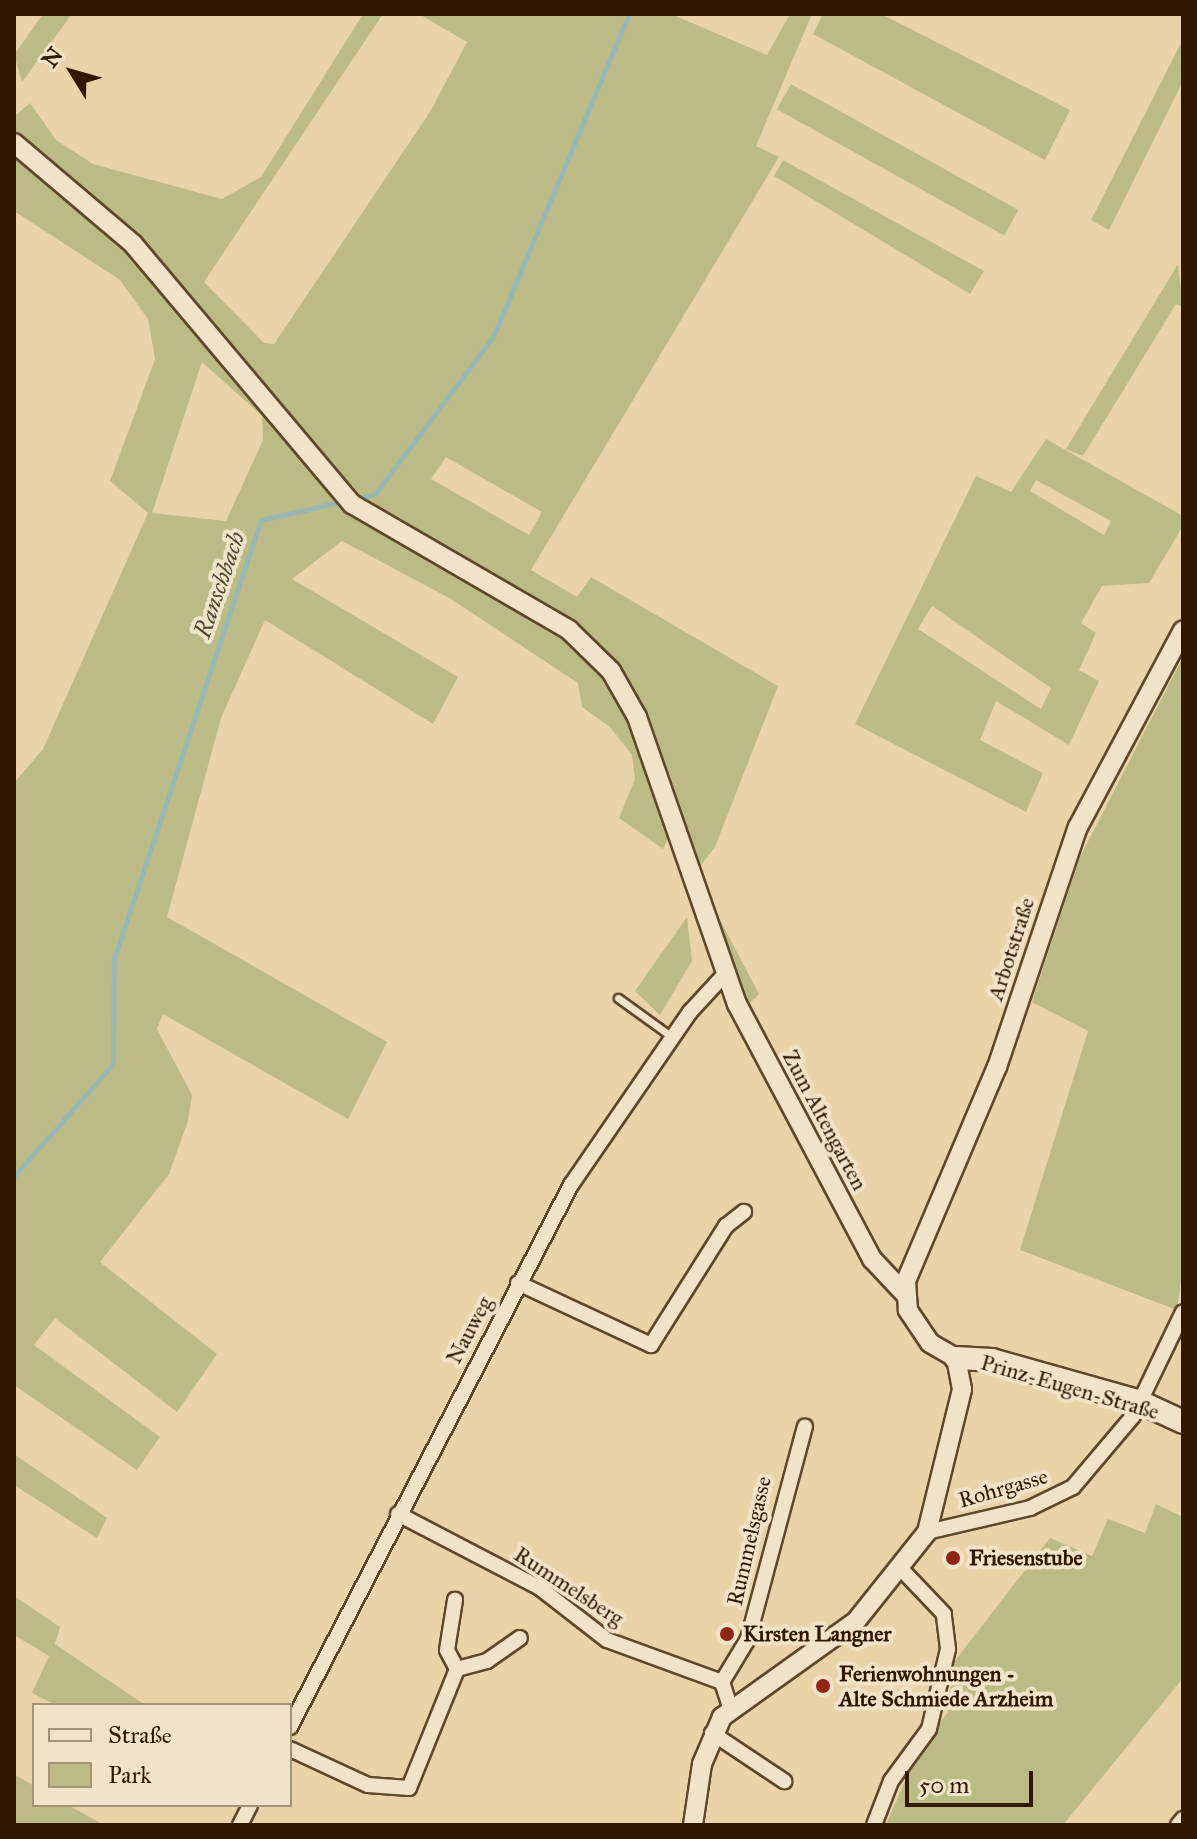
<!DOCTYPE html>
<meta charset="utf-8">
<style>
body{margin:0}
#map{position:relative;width:1197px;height:1839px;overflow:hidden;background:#e9d4aa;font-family:"IM FELL Great Primer",serif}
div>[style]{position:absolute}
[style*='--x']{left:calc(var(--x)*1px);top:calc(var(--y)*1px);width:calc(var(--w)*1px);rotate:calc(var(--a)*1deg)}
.green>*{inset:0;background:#bcbb85;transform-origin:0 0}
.stream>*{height:5px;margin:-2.5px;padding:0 2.5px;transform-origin:2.5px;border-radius:2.5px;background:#99b7b1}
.roads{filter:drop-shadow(2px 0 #5e472a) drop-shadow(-2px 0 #5e472a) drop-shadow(0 2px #5e472a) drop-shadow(0 -2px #5e472a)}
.service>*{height:7px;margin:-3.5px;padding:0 3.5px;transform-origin:3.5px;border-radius:3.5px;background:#f1e3c8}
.minor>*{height:14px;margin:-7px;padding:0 7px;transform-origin:7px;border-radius:7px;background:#f1e3c8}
.tertiary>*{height:18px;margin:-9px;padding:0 9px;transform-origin:9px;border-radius:9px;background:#f1e3c8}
.secondary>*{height:22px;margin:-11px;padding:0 11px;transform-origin:11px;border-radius:11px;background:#f1e3c8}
.dots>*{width:22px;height:22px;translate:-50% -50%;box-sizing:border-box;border:4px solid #f1e3c8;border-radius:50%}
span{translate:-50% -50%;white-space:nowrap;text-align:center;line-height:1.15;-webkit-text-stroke:8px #f1e3c8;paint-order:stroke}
.street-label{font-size:22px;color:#301800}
.poi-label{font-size:22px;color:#301800;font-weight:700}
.left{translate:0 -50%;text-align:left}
.water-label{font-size:24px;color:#504835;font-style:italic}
.frame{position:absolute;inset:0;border:16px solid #301800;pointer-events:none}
.legend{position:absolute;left:32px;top:1703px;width:260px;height:104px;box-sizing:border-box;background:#f1e3c8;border:2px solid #a49278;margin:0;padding:10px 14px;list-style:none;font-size:24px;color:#301800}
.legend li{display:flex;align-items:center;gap:16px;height:40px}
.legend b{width:40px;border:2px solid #a49278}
.north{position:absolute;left:32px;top:32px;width:80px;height:80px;-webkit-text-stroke:6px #f1e3c8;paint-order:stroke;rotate:307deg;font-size:22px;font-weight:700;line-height:32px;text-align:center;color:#301800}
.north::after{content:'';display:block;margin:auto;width:28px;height:36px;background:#301800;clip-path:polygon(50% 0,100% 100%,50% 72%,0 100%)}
.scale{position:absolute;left:905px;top:1771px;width:128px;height:36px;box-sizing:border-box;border:4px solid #301800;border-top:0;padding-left:10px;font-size:24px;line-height:28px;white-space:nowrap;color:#301800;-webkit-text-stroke:6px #f1e3c8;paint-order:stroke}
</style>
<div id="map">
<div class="green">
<div style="clip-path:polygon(43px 14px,72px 14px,22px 82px,14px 55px)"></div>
<div style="clip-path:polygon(evenodd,363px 14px,383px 14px,204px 282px,264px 343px,274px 344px,430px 112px,467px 42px,419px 14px,671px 14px,767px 55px,790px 14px,812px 14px,756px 146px,779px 157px,531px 570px,577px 597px,591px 577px,778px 686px,715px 847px,695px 873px,673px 828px,663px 849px,619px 818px,635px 779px,632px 755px,610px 727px,582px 707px,578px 683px,451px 599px,342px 541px,292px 579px,458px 677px,433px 724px,265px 620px,221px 718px,167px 917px,387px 1042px,348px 1119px,163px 1014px,157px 1029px,192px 1095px,188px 1121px,169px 1174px,100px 1262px,217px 1354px,177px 1412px,55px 1318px,34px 1345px,160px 1437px,137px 1470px,14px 1385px,14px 783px,43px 749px,148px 513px,110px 481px,155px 359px,148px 319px,120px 280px,14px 211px,14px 117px,30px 103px,56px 140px,93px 164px,222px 199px,261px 177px,363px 14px,202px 362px,262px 416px,263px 440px,226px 521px,152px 513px,202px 362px,363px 14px,446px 457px,542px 512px,529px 535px,431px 479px,446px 457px)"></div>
<div style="clip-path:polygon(823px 14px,881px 14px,1070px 110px,1045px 160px,813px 34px)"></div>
<div style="clip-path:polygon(1183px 39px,1183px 81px,1109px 230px,1091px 220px)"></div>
<div style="left:791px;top:84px;width:260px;height:29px;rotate:29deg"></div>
<div style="clip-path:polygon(783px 160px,984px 271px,970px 294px,774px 176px)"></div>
<div style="clip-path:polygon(1178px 264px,1183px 307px,1176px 304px,1083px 456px,1066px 449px)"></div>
<div style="clip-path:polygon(evenodd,1046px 439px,1183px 516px,1183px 526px,1149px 583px,1102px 586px,1081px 623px,1096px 633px,1079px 670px,1099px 681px,1069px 745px,996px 701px,980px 740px,1043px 773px,1026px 812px,855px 724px,976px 476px,1011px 492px,1046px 439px,1036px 480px,1111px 521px,1104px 535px,1030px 491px,1036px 480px,1046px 439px,932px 606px,1051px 688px,1041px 709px,918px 629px,932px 606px)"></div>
<div style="clip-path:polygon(1183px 657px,1183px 1265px,1177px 1310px,1020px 1250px,1088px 1031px,1032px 1002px,1080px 857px)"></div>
<div style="clip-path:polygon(708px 897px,759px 994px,747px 1006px)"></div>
<div style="clip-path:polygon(687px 917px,692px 961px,660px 1015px,635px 991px)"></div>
<div style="clip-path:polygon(14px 1454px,107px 1518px,97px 1538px,14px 1485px)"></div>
<div style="clip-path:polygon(1156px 1504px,1183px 1517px,1183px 1678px,1063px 1825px,886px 1825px,917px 1753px,948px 1712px,954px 1662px,1050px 1538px,1092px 1556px,1108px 1519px,1145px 1533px)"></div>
<div style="clip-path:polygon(14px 1596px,60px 1627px,55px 1644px,145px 1705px,56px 1705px,32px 1693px,49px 1656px,14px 1635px)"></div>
<div style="clip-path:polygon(14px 1774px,34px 1786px,34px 1805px,68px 1805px,104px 1825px,14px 1825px)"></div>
</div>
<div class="stream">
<div style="--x:354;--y:499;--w:22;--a:-13"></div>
<div style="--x:375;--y:494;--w:196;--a:-53.1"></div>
<div style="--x:493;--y:337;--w:350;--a:-67.2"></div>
<div style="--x:14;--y:1176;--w:149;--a:-48.5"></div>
<div style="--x:113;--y:1064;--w:105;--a:-89.5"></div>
<div style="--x:114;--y:959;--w:463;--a:-71.5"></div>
<div style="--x:261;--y:520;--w:85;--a:-12.9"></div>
</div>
<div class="roads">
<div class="service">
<div style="--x:618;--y:998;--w:67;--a:35.8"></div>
</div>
<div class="minor">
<div style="--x:518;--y:1283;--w:147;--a:25"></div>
<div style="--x:651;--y:1345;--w:141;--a:-57.8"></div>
<div style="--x:726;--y:1226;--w:23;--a:-38"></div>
<div style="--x:398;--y:1514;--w:160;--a:27.5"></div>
<div style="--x:540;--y:1588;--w:85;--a:37.8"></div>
<div style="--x:607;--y:1640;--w:122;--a:20.1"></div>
<div style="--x:927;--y:1532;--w:106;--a:-13.1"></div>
<div style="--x:1030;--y:1508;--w:48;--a:-26"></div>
<div style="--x:1073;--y:1487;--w:93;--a:-49.8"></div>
<div style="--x:1133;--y:1416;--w:115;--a:-64.3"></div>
<div style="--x:457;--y:1669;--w:31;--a:-15"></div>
<div style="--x:487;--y:1661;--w:40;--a:-34.9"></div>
<div style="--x:722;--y:1682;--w:50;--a:-58.8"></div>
<div style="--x:748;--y:1639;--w:220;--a:-75"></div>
<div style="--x:722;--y:1682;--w:26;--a:72"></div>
<div style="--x:290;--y:1727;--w:611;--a:-62.6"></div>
<div style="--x:571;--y:1185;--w:210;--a:-55.5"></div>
<div style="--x:690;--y:1012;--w:50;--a:-47.4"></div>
<div style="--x:712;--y:1733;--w:87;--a:33.7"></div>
<div style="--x:290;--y:1749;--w:86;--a:24.8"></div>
<div style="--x:368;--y:1785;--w:41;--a:4.2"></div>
<div style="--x:409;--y:1788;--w:128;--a:-68"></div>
<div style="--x:457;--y:1669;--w:21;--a:-118"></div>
<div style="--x:447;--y:1650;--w:51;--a:-80.9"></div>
<div style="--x:240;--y:1825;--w:22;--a:-63"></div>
<div style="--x:874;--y:1825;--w:47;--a:-68.9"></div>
<div style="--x:891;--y:1781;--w:64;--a:-53.8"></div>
<div style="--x:929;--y:1729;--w:82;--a:-76.6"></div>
<div style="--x:948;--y:1649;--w:35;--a:-97"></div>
<div style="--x:944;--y:1614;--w:59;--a:-133.6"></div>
<div style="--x:1178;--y:1825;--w:8;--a:-50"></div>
</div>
<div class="tertiary">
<div style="--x:14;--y:143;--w:156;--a:40.3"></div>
<div style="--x:133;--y:244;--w:340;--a:49.9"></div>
<div style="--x:352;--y:504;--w:251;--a:30.1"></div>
<div style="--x:569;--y:630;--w:59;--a:44.3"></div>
<div style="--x:611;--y:671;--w:53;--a:60.5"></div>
<div style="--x:637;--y:717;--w:304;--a:70.8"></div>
<div style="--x:737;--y:1004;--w:289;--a:62.1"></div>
<div style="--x:872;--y:1259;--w:47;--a:46.7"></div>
<div style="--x:693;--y:1825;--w:62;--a:-81.6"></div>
<div style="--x:702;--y:1764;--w:51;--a:-66.9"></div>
<div style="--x:722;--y:1717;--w:165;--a:-35.6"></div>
<div style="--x:856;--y:1621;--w:114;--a:-51.4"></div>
<div style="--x:927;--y:1532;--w:147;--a:-76.2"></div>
<div style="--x:962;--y:1389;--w:32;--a:-101"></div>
<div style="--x:956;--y:1358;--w:30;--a:-150"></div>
<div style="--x:930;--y:1343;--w:40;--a:-124"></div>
<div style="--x:908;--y:1310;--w:29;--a:-94"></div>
<div style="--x:906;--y:1281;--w:233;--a:-67"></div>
<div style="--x:997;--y:1067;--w:253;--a:-71.4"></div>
<div style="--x:1078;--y:827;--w:223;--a:-61.9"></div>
</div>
<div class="secondary">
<div style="--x:956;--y:1358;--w:36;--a:3"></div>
<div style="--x:992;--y:1360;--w:154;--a:15.8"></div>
<div style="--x:1140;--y:1402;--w:47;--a:24.9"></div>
</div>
</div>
<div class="dots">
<div style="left:953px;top:1558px;background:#8f2418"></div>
<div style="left:727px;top:1634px;background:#8f2418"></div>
<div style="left:823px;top:1686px;background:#8f2418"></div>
</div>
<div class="street-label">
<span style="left:1011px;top:949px;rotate:-72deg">Arbotstraße</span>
<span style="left:825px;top:1120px;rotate:62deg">Zum Altengarten</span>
<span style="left:469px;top:1330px;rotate:-62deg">Nauweg</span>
<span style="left:1070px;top:1387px;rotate:16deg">Prinz-Eugen-Straße</span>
<span style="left:1003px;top:1488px;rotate:-16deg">Rohrgasse</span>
<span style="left:749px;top:1541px;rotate:-77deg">Rummelsgasse</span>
<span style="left:569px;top:1586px;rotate:33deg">Rummelsberg</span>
</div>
<div class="poi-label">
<span class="left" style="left:969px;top:1558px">Friesenstube</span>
<span class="left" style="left:743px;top:1634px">Kirsten Langner</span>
<span class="left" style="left:839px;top:1686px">Ferienwohnungen -<br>Alte Schmiede Arzheim</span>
</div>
<div class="water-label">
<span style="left:220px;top:585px;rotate:-71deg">Ranschbach</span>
</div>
<div class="frame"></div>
<ul class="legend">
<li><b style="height:10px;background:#f1e3c8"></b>Straße</li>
<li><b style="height:22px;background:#bcbb85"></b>Park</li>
</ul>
<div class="north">N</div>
<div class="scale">50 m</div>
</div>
